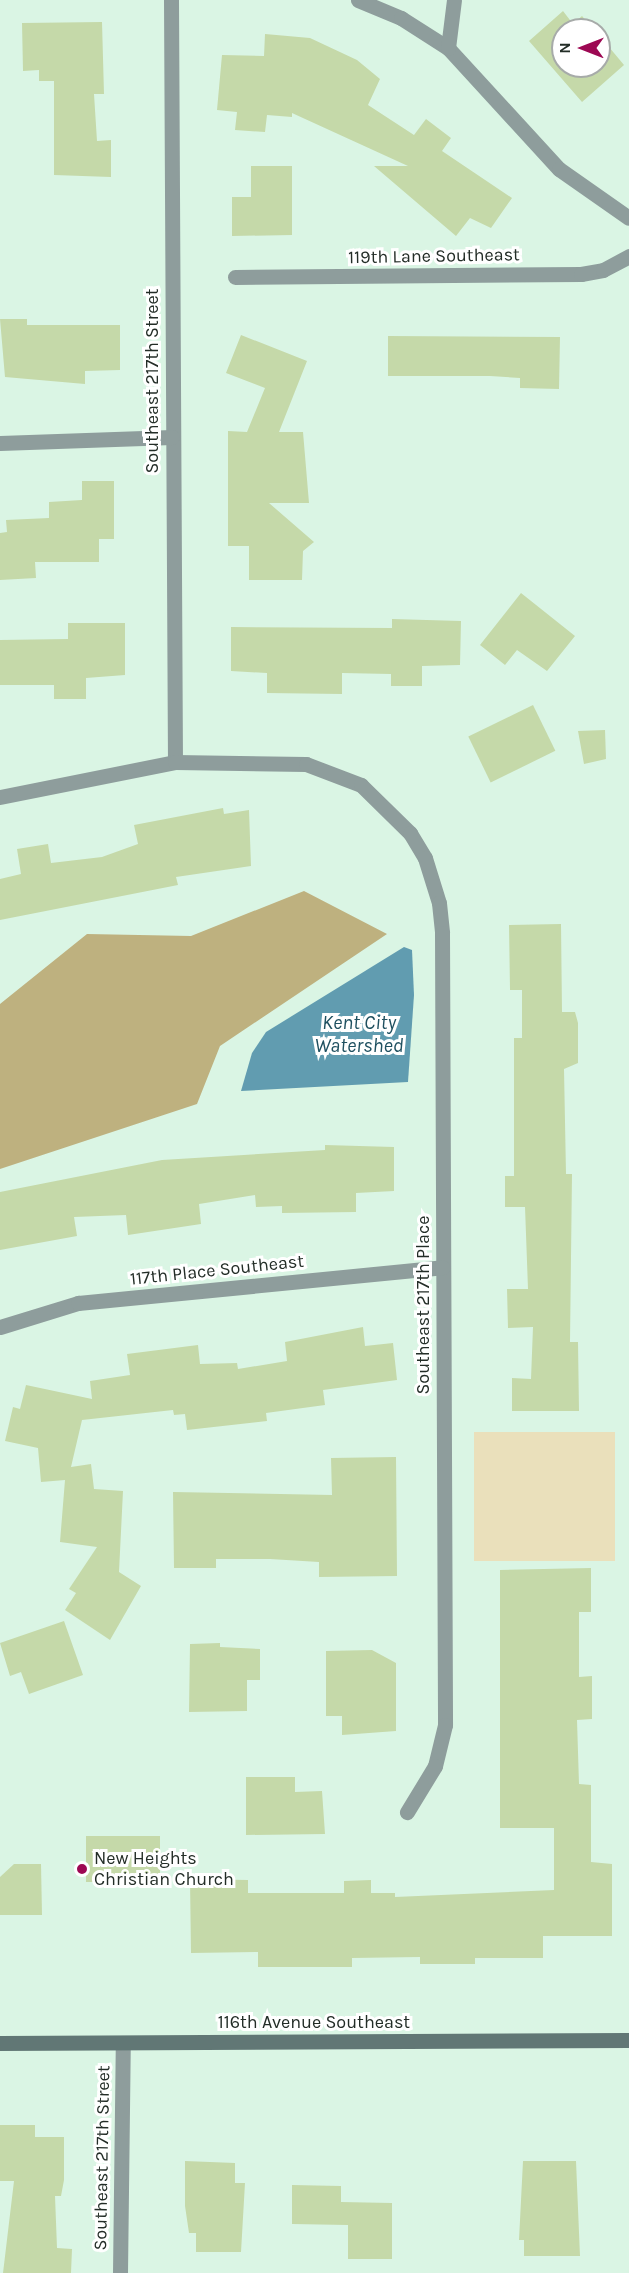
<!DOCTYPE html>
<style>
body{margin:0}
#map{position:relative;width:629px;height:2273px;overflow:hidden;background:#daf5e4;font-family:Karla,sans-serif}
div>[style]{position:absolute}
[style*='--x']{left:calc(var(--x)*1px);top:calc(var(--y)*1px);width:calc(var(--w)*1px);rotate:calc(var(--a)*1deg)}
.green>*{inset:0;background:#eae0bb;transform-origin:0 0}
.forest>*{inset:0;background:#beb17f}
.water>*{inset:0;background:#619cb0}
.building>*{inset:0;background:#c5d9a9;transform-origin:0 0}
.street>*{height:15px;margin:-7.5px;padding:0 7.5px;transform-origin:7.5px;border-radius:7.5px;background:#8e9d9c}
.secondary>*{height:15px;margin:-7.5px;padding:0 7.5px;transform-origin:7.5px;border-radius:7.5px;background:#617775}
.dots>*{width:16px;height:16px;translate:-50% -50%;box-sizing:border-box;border:3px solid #fff;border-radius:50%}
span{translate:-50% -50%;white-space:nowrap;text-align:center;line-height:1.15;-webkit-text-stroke:6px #fff;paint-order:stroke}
.street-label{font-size:18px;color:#232d27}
.poi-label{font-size:18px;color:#232d27}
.left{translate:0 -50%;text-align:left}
.water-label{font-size:20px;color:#1f5060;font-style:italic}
.north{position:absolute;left:551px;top:18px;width:60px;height:60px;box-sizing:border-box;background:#fff;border:2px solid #a7aba9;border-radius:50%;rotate:270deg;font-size:16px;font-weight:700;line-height:24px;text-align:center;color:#232d27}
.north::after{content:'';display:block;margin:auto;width:21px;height:27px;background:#9d0853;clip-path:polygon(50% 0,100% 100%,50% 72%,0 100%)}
</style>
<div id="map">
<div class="green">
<div style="left:474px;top:1432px;width:141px;height:129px"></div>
</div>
<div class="forest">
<div style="clip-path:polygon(304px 891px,387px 934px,220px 1046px,197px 1104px,0 1169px,0 1004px,87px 934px,191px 936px)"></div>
</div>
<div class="water">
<div style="clip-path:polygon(404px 947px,412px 950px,414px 995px,408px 1082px,241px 1091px,252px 1053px,266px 1032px)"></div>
</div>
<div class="building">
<div style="clip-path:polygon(563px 11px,573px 24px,582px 16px,594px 30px,563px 30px,563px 66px,599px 66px,599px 35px,624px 65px,582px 102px,529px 41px)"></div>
<div style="clip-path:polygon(102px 22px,104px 94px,94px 94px,97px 141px,111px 140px,111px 177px,54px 175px,54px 81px,39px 81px,39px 70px,23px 71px,22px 23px)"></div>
<div style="clip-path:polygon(265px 34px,310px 38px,357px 60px,380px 79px,368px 105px,414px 135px,426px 119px,451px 138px,442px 151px,512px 198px,491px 228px,470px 218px,456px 236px,374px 166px,408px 166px,292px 113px,292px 117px,267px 115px,265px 132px,235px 130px,237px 112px,217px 110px,222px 55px,264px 56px)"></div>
<div style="clip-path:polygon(251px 166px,292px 166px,292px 235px,232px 236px,232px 197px,251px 197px)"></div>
<div style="clip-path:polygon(0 319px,27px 319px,27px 325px,120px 325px,120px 370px,85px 371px,85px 384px,5px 377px)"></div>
<div style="clip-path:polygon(241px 335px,307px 361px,279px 432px,303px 432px,309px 503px,269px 503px,314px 542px,303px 551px,302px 580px,249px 580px,249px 546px,228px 546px,228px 431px,247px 432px,265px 388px,226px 373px)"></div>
<div style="clip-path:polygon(388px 336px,560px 337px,559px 389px,520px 388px,520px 378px,490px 376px,388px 376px)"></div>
<div style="clip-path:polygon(82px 481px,114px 481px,114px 539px,99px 539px,99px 562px,35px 562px,36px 578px,0 580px,0 533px,7px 532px,6px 520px,49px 518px,49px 502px,82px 500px)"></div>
<div style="clip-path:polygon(521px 593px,575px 636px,547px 671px,517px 650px,505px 665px,480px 645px)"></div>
<div style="clip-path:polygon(392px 619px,461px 621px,460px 665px,422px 666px,422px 686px,391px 686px,391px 674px,342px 673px,342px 694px,267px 693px,267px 673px,231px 671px,231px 627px,392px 628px)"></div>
<div style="clip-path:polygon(68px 623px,125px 623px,125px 675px,86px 678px,86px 699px,54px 699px,54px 685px,0 685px,0 640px,68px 639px)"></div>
<div style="left:533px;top:705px;width:51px;height:72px;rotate:64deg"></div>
<div style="clip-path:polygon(605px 730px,606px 759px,584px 764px,578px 731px)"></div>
<div style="clip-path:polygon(223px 808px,224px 814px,249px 810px,251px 866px,176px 877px,178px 885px,0 920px,0 879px,21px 874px,17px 849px,48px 844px,51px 863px,102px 857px,138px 844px,134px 825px)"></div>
<div style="clip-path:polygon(561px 924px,562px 1012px,575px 1012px,578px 1023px,578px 1063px,564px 1069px,566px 1174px,572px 1174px,570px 1342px,578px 1342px,579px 1411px,512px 1411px,512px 1378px,531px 1379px,533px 1327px,508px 1328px,507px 1289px,528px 1289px,525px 1207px,505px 1207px,505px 1176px,514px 1176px,514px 1038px,522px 1038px,522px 990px,510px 990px,509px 925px)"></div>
<div style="clip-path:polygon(325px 1145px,394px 1147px,394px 1191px,356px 1193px,356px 1212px,282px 1213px,282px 1206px,256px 1207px,255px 1195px,199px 1204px,201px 1224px,128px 1235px,126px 1215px,74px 1217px,77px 1236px,0 1250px,0 1192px,162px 1160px,325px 1150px)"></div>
<div style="clip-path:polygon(363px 1327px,365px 1346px,393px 1343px,397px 1380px,323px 1390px,325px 1405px,266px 1413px,267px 1421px,187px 1430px,185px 1414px,174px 1415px,173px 1410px,82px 1420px,71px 1467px,91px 1464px,94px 1489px,123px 1491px,119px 1572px,141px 1586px,110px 1640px,65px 1610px,76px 1593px,69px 1589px,97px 1547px,60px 1542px,65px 1480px,41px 1482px,38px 1448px,5px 1441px,13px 1407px,20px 1409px,26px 1385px,92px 1399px,90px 1381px,130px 1375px,127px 1354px,198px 1345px,200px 1364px,237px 1363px,238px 1369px,287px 1361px,285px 1342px)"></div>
<div style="clip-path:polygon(396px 1457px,397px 1576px,319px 1577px,319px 1562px,270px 1559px,216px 1559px,216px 1568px,174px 1568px,173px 1492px,332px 1495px,331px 1458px)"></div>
<div style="clip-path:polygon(591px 1568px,591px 1612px,579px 1612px,579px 1677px,592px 1676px,592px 1719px,577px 1720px,579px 1784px,591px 1785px,591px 1862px,612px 1864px,612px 1936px,543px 1936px,543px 1958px,475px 1958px,475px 1964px,420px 1964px,420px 1957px,352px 1958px,352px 1967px,258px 1967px,258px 1952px,191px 1953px,190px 1879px,248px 1880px,248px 1893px,344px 1893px,344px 1881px,371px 1880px,371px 1893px,395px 1893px,395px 1897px,554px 1890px,554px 1828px,500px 1828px,500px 1570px)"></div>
<div style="clip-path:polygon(64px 1621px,83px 1675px,29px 1694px,21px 1672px,10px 1676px,0 1643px)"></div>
<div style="clip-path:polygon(220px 1643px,220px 1647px,260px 1649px,260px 1680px,247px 1680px,247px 1711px,189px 1712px,190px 1644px)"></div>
<div style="clip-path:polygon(372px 1650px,396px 1663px,396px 1731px,342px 1735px,342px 1716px,326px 1716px,326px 1651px)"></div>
<div style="clip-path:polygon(246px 1777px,295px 1777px,295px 1792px,322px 1791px,325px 1834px,246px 1835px)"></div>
<div style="left:86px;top:1836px;width:74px;height:46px"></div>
<div style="clip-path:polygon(14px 1864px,41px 1864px,42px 1915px,0 1915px,0 1877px)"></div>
<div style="clip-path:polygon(0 2125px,35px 2125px,35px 2137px,64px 2137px,64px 2180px,61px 2196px,55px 2196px,57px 2248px,72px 2249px,71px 2273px,3px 2273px,14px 2181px,0 2181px)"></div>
<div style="clip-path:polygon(185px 2161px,235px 2163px,235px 2183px,245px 2183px,241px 2252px,196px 2252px,196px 2233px,189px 2233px,185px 2206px)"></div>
<div style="clip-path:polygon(523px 2161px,576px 2161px,580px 2256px,524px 2256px,524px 2240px,519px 2240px)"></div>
<div style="clip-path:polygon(292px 2185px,341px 2186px,341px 2202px,392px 2203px,392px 2259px,348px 2259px,348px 2225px,292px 2224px)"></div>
</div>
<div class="street">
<div style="--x:171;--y:0;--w:762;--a:89.7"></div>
<div style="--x:358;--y:0;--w:47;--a:22.7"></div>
<div style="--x:401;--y:18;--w:56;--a:32.6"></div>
<div style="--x:448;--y:48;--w:164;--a:47.5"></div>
<div style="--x:559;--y:169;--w:85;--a:35"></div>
<div style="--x:448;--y:48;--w:48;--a:-82.9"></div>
<div style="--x:235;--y:277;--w:346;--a:-0.5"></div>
<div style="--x:581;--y:274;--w:22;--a:-10"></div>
<div style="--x:603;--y:270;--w:30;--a:-28"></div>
<div style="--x:0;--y:443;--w:172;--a:-2"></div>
<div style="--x:0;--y:797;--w:178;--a:-11.3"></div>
<div style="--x:175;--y:762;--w:131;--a:0.9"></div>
<div style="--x:306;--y:764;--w:59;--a:20.9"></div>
<div style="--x:361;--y:785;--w:69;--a:44.4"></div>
<div style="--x:410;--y:833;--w:29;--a:59"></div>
<div style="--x:425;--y:858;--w:47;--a:72.7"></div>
<div style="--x:439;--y:903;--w:30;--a:84"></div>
<div style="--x:442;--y:933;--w:792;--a:89.78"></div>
<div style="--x:445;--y:1725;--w:42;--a:103.7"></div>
<div style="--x:435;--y:1766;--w:54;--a:121.3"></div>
<div style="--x:0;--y:1327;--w:82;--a:-17.1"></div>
<div style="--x:78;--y:1303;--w:366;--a:-5.6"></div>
<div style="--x:120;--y:2273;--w:230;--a:-89.3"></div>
</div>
<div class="secondary">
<div style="--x:0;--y:2043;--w:629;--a:-0.27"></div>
</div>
<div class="dots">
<div style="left:82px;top:1869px;background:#9d0853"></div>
</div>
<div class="street-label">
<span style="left:434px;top:256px;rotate:-1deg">119th Lane Southeast</span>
<span style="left:152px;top:381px;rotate:-90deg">Southeast 217th Street</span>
<span style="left:217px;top:1270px;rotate:-6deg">117th Place Southeast</span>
<span style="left:423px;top:1305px;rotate:-90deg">Southeast 217th Place</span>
<span style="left:314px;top:2022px">116th Avenue Southeast</span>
<span style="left:102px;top:2158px;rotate:-89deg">Southeast 217th Street</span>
</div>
<div class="poi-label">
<span class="left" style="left:94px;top:1869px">New Heights<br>Christian Church</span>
</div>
<div class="water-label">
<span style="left:359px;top:1034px">Kent City<br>Watershed</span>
</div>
<div class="north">N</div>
</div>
